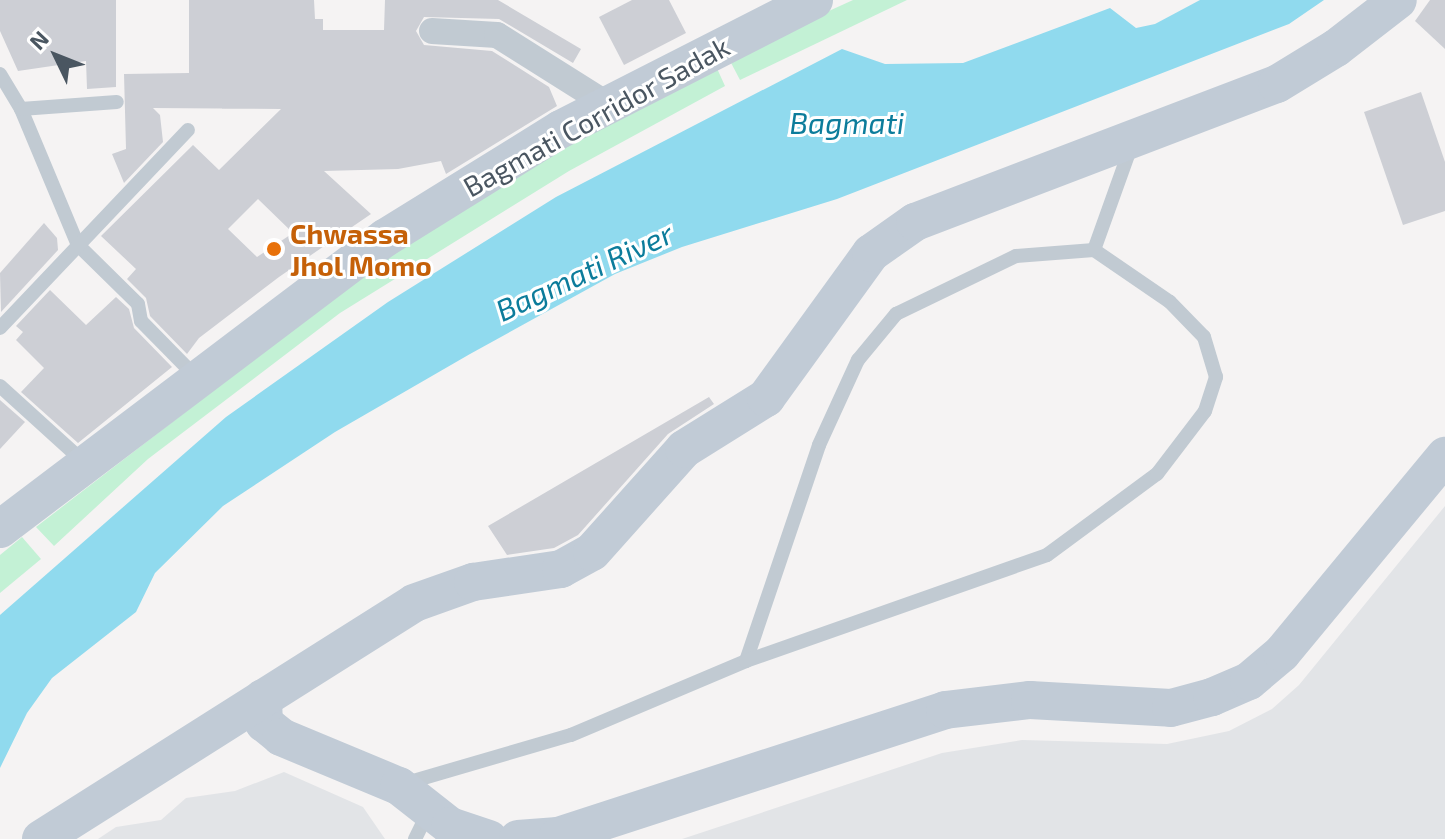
<!DOCTYPE html>
<style>
body{margin:0}
#map{position:relative;width:1445px;height:839px;overflow:hidden;background:#f5f3f3;font-family:"Exo 2",sans-serif}
div>[style]{position:absolute}
[style*='--x']{left:calc(var(--x)*1px);top:calc(var(--y)*1px);width:calc(var(--w)*1px);rotate:calc(var(--a)*1deg)}
.airport>*{inset:0;background:#e2e4e7}
.green>*{inset:0;background:#c3f1d5}
.water>*{inset:0;background:#90daee}
.building>*{inset:0;background:#cdcfd5}
.service>*{height:14px;margin:-7px;padding:0 7px;transform-origin:7px;border-radius:7px;background:#c1cad2}
.minor>*{height:26px;margin:-13px;padding:0 13px;transform-origin:13px;border-radius:13px;background:#c1cad2}
.secondary>*{height:38px;margin:-19px;padding:0 19px;transform-origin:19px;border-radius:19px;background:#c1cbd6}
.dots>*{width:22px;height:22px;translate:-50% -50%;box-sizing:border-box;border:4px solid #fff;border-radius:50%}
span{translate:-50% -50%;white-space:nowrap;text-align:center;line-height:1.15;-webkit-text-stroke:6px #fff;paint-order:stroke}
.street-label{font-size:28px;color:#4a5661}
.food-label{font-size:28px;color:#c56008;font-weight:700}
.left{translate:0 -50%;text-align:left}
.water-label{font-size:30px;color:#0c7c9b;font-style:italic}
.north{position:absolute;left:16px;top:16px;width:80px;height:80px;-webkit-text-stroke:6px #fff;paint-order:stroke;rotate:313deg;font-size:22px;font-weight:700;line-height:32px;text-align:center;color:#4a5661}
.north::after{content:'';display:block;margin:auto;width:28px;height:36px;background:#4a5661;clip-path:polygon(50% 0,100% 100%,50% 72%,0 100%)}
</style>
<div id="map">
<div class="airport">
<div style="clip-path:polygon(1445px 506px,1445px 839px,682px 839px,942px 753px,1022px 740px,1167px 744px,1229px 731px,1272px 709px,1299px 685px)"></div>
<div style="clip-path:polygon(284px 772px,363px 807px,385px 839px,98px 839px,116px 827px,161px 820px,186px 798px,235px 791px)"></div>
</div>
<div class="green">
<div style="clip-path:polygon(853px 0,907px 0,740px 80px,728px 57px)"></div>
<div style="clip-path:polygon(715px 64px,725px 86px,569px 171px,340px 313px,148px 459px,54px 546px,36px 527px,385px 258px,567px 146px)"></div>
<div style="clip-path:polygon(22px 537px,41px 559px,0 593px,0 555px)"></div>
</div>
<div class="water">
<div style="clip-path:polygon(1200px 0,1324px 0,1289px 24px,837px 199px,682px 247px,615px 274px,470px 354px,335px 432px,223px 506px,155px 573px,136px 612px,52px 678px,27px 713px,0 768px,0 615px,226px 417px,388px 302px,556px 197px,842px 49px,885px 64px,963px 63px,1110px 8px,1136px 28px,1155px 24px)"></div>
</div>
<div class="building">
<div style="clip-path:polygon(0 0,116px 0,116px 87px,87px 89px,86px 61px,18px 71px,0 31px)"></div>
<div style="clip-path:polygon(evenodd,189px 0,314px 0,315px 19px,323px 19px,323px 30px,384px 30px,385px 0,498px 0,581px 49px,573px 63px,499px 19px,424px 17px,416px 31px,424px 45px,492px 51px,549px 87px,557px 106px,446px 174px,441px 161px,398px 169px,324px 171px,371px 214px,279px 277px,199px 338px,187px 354px,150px 316px,146px 298px,127px 279px,136px 269px,101px 236px,193px 145px,219px 170px,281px 109px,153px 108px,160px 115px,163px 142px,124px 183px,112px 154px,126px 149px,124px 74px,189px 73px,189px 0,258px 199px,293px 233px,257px 257px,228px 229px,258px 199px)"></div>
<div style="clip-path:polygon(632px 0,669px 0,686px 33px,624px 65px,599px 17px)"></div>
<div style="clip-path:polygon(1430px 0,1445px 0,1445px 49px,1415px 21px)"></div>
<div style="clip-path:polygon(1421px 92px,1445px 162px,1445px 211px,1403px 225px,1364px 112px)"></div>
<div style="clip-path:polygon(44px 223px,57px 238px,58px 250px,1px 312px,0 273px)"></div>
<div style="clip-path:polygon(50px 290px,86px 325px,116px 297px,129px 309px,134px 328px,172px 367px,78px 443px,21px 392px,44px 368px,16px 340px,23px 332px,16px 326px)"></div>
<div style="clip-path:polygon(709px 397px,714px 404px,668px 434px,578px 535px,554px 548px,507px 555px,488px 526px)"></div>
<div style="clip-path:polygon(0 400px,25px 422px,0 449px)"></div>
</div>
<div class="service">
<div style="--x:0;--y:74;--w:41;--a:59"></div>
<div style="--x:21;--y:109;--w:147;--a:67.3"></div>
<div style="--x:78;--y:245;--w:84;--a:44.5"></div>
<div style="--x:138;--y:304;--w:17;--a:80"></div>
<div style="--x:141;--y:321;--w:78;--a:45.5"></div>
<div style="--x:21;--y:109;--w:96;--a:-4.2"></div>
<div style="--x:0;--y:328;--w:273;--a:-46.5"></div>
<div style="--x:0;--y:386;--w:115;--a:42.2"></div>
<div style="--x:746;--y:661;--w:228;--a:-71.3"></div>
<div style="--x:819;--y:445;--w:94;--a:-65.4"></div>
<div style="--x:858;--y:360;--w:60;--a:-50.4"></div>
<div style="--x:896;--y:314;--w:133;--a:-25.8"></div>
<div style="--x:1016;--y:256;--w:78;--a:-4.4"></div>
<div style="--x:403;--y:784;--w:175;--a:-16.3"></div>
<div style="--x:571;--y:735;--w:190;--a:-22.9"></div>
<div style="--x:746;--y:661;--w:319;--a:-19.4"></div>
<div style="--x:1047;--y:555;--w:137;--a:-36.4"></div>
<div style="--x:1157;--y:474;--w:79;--a:-52.7"></div>
<div style="--x:1205;--y:411;--w:36;--a:-72"></div>
<div style="--x:1216;--y:377;--w:42;--a:-106.7"></div>
<div style="--x:1204;--y:337;--w:49;--a:-134.2"></div>
<div style="--x:1170;--y:302;--w:92;--a:-145.6"></div>
<div style="--x:1094;--y:250;--w:113;--a:-70.3"></div>
<div style="--x:415;--y:839;--w:32;--a:-64"></div>
</div>
<div class="minor">
<div style="--x:432;--y:31;--w:65;--a:3.5"></div>
<div style="--x:497;--y:35;--w:131;--a:32.2"></div>
</div>
<div class="secondary">
<div style="--x:0;--y:529;--w:483;--a:-37.1"></div>
<div style="--x:385;--y:238;--w:207;--a:-31.8"></div>
<div style="--x:561;--y:129;--w:284;--a:-27"></div>
<div style="--x:263;--y:698;--w:25;--a:88"></div>
<div style="--x:264;--y:723;--w:22;--a:39"></div>
<div style="--x:281;--y:737;--w:128;--a:22.6"></div>
<div style="--x:399;--y:786;--w:65;--a:38.1"></div>
<div style="--x:450;--y:826;--w:41;--a:18.4"></div>
<div style="--x:41;--y:839;--w:441;--a:-32.3"></div>
<div style="--x:414;--y:603;--w:63;--a:-19.6"></div>
<div style="--x:473;--y:582;--w:89;--a:-8.4"></div>
<div style="--x:561;--y:569;--w:35;--a:-29"></div>
<div style="--x:592;--y:552;--w:138;--a:-48.2"></div>
<div style="--x:684;--y:449;--w:97;--a:-31.9"></div>
<div style="--x:766;--y:398;--w:179;--a:-54.1"></div>
<div style="--x:871;--y:253;--w:54;--a:-35.2"></div>
<div style="--x:915;--y:222;--w:387;--a:-20.9"></div>
<div style="--x:1277;--y:84;--w:69;--a:-31.4"></div>
<div style="--x:1336;--y:48;--w:78;--a:-37.7"></div>
<div style="--x:518;--y:839;--w:40;--a:-4.3"></div>
<div style="--x:558;--y:836;--w:407;--a:-18"></div>
<div style="--x:945;--y:710;--w:86;--a:-6.7"></div>
<div style="--x:1030;--y:700;--w:141;--a:3.2"></div>
<div style="--x:1171;--y:708;--w:42;--a:-15"></div>
<div style="--x:1212;--y:697;--w:40;--a:-23.4"></div>
<div style="--x:1249;--y:681;--w:43;--a:-40.3"></div>
<div style="--x:1282;--y:653;--w:256;--a:-50.4"></div>
</div>
<div class="dots">
<div style="left:274px;top:249px;background:#e8710a"></div>
</div>
<div class="street-label">
<span style="left:596px;top:116px;rotate:-29deg">Bagmati Corridor Sadak</span>
</div>
<div class="food-label">
<span class="left" style="left:290px;top:249px">Chwassa<br>Jhol Momo</span>
</div>
<div class="water-label">
<span style="left:847px;top:122px">Bagmati</span>
<span style="left:584px;top:271px;rotate:-25deg">Bagmati River</span>
</div>
<div class="north">N</div>
</div>
